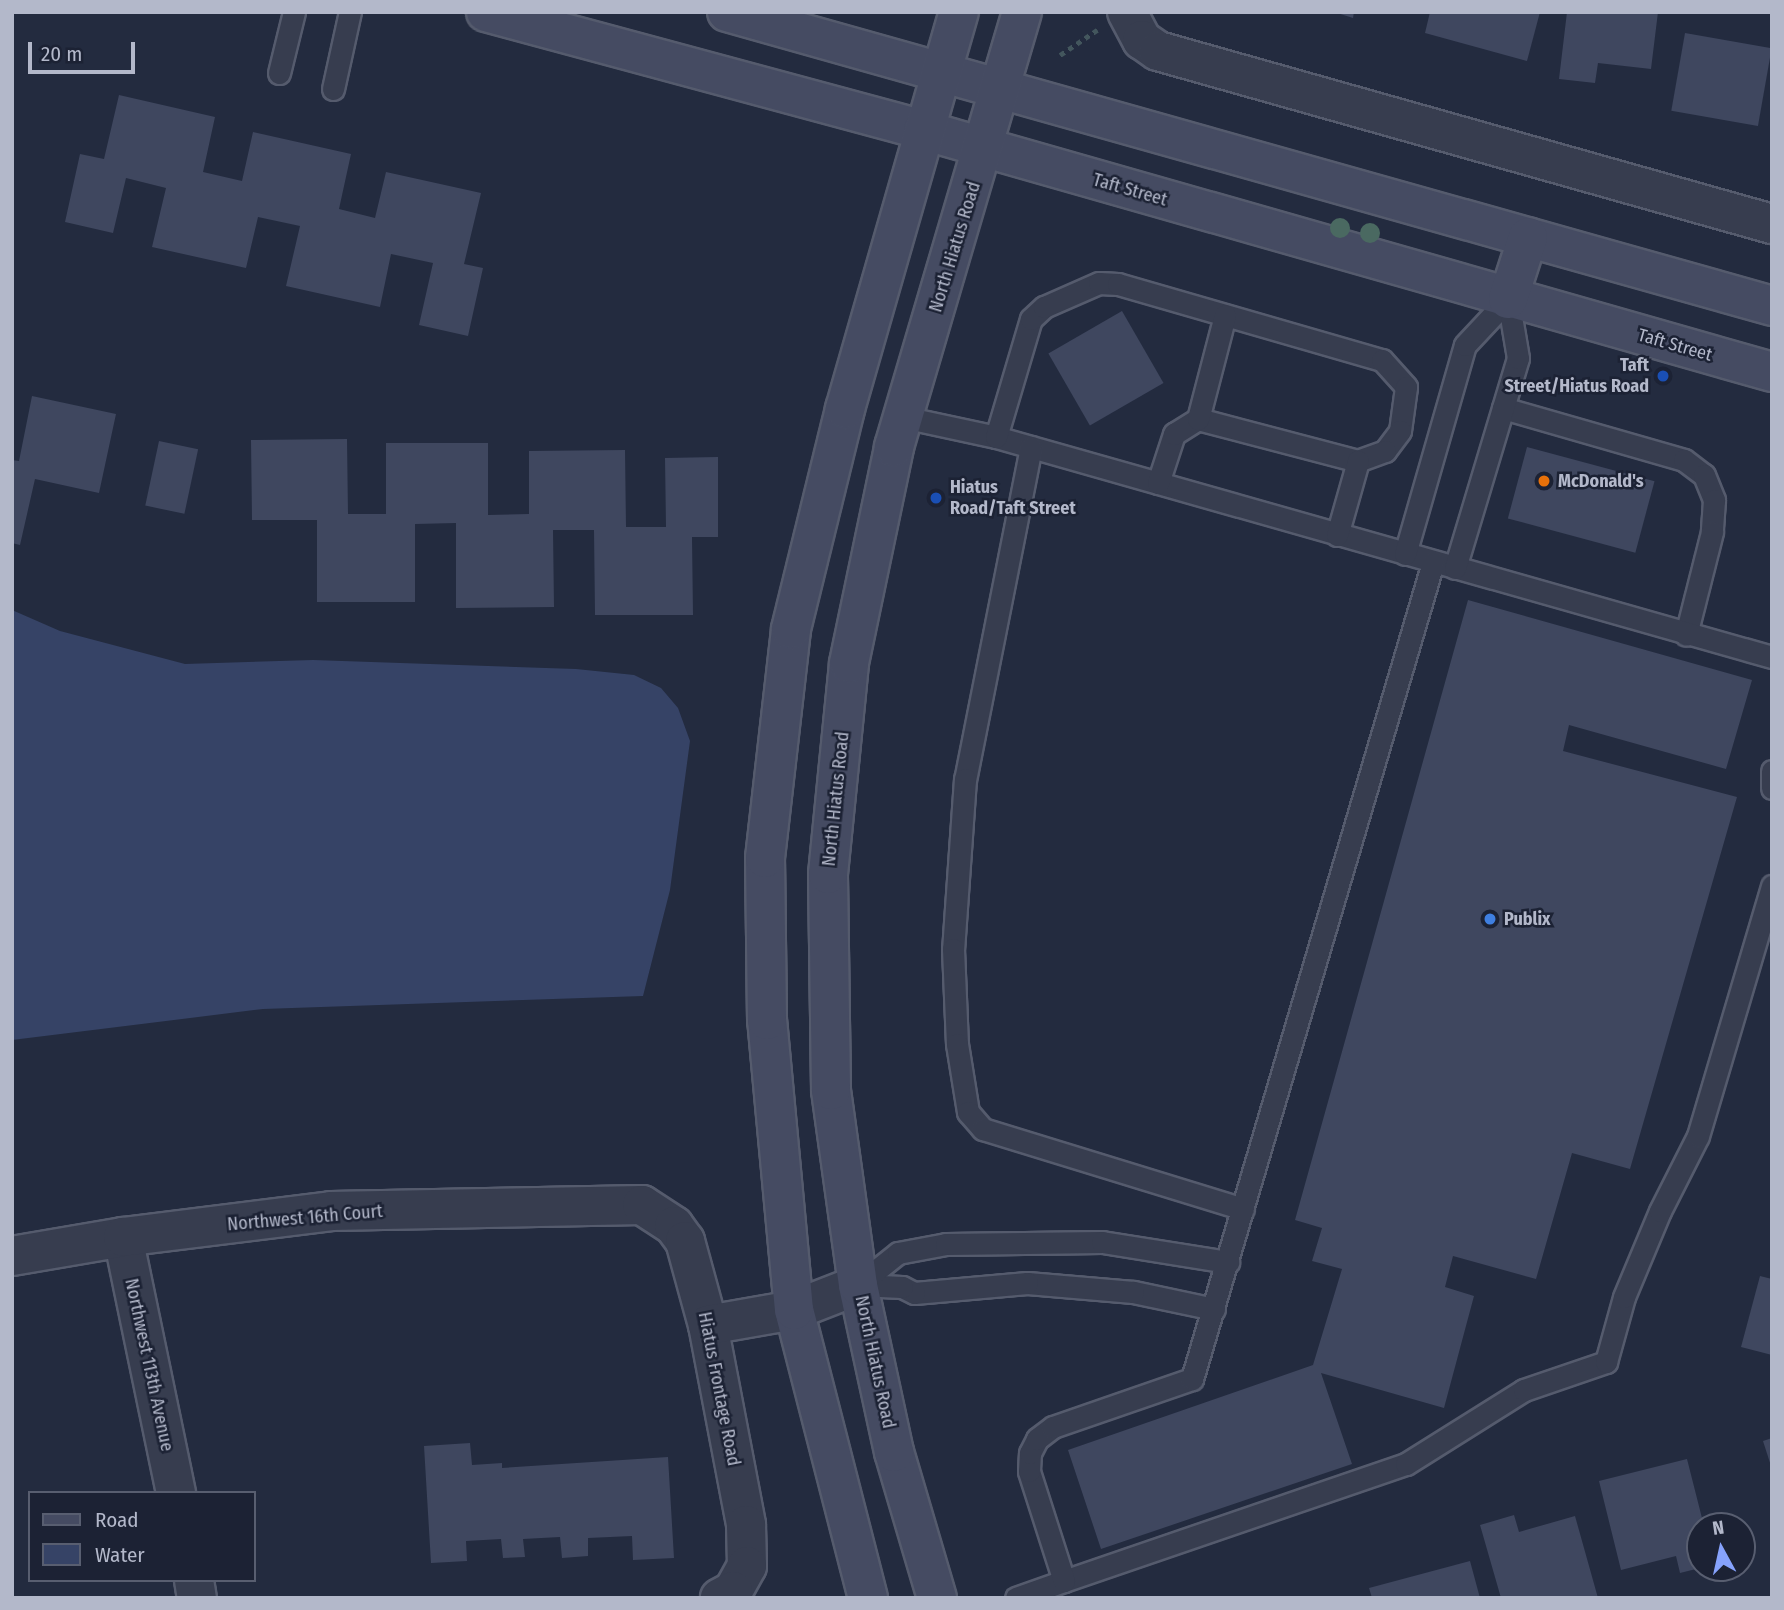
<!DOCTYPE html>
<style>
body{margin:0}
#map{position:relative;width:1784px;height:1610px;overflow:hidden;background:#232b3f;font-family:"Fira Sans Condensed",sans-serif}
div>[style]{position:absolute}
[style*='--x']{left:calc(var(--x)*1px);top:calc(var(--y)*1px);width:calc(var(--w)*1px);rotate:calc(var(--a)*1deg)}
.water>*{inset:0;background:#364366}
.building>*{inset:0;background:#3f475f;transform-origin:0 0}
.path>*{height:4.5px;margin-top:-2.25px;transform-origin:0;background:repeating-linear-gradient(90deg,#43565d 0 5px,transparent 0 10px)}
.roads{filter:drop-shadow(2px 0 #555b6d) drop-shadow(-2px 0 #555b6d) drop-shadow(0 2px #555b6d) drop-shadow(0 -2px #555b6d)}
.lane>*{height:21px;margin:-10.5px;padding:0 10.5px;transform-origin:10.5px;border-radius:10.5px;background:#373d4f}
.street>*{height:38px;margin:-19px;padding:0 19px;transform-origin:19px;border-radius:19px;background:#373d4f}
.secondary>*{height:38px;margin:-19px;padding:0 19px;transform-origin:19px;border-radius:19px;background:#454b62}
.trees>*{width:20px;height:20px;margin:-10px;border-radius:50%;background:#4a6961}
.dots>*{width:19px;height:19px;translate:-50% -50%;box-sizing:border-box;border:4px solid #1c2234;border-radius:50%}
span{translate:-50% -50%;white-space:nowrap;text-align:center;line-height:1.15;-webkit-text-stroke:5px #1c2234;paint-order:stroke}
.street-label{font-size:18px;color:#b3b8ca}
.poi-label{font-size:18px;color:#b3b8ca;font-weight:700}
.right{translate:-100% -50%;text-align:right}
.left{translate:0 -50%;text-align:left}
.frame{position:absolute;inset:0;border:14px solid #b3b8ca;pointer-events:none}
.legend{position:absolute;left:28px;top:1491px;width:228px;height:91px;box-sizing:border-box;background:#1c2234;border:2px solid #585e70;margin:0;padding:9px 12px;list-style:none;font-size:21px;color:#b3b8ca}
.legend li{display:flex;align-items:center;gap:14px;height:35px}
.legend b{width:35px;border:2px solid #585e70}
.north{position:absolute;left:1686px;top:1512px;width:70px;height:70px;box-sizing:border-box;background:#1c2234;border:2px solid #585e70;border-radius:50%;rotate:352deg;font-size:19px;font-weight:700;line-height:28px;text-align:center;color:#b3b8ca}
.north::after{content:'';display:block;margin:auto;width:24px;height:32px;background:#86a2fc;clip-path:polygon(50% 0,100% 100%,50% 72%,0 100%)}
.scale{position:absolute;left:28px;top:42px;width:107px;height:32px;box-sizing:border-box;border:4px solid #b3b8ca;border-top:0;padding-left:9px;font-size:21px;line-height:24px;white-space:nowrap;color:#b3b8ca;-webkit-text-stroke:5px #1c2234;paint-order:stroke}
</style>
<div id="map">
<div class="water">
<div style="clip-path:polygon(12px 610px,60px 631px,185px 664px,313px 660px,576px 669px,634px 675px,661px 688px,678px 708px,690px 741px,670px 890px,643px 996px,263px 1009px,12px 1040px)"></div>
</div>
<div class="building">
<div style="clip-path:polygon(1334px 12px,1354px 12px,1353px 18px)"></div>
<div style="clip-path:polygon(1430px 12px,1540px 12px,1527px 61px,1425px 33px)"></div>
<div style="clip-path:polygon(1567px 12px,1658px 12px,1651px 69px,1598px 63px,1595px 83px,1559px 79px)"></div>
<div style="left:1685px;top:33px;width:88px;height:79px;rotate:10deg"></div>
<div style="clip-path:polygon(119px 95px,215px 117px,203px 172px,242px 181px,253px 132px,351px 154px,339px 209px,375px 218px,386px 172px,481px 193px,464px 264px,483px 268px,468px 336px,419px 325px,433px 263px,391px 254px,380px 307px,286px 286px,300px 226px,258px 217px,246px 268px,152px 247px,166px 188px,126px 178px,113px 233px,65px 222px,80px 154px,104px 159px)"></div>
<div style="left:1122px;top:311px;width:83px;height:85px;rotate:60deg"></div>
<div style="clip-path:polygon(32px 396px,116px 414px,99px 493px,35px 479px,20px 545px,12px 543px,12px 460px,19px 461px)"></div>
<div style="clip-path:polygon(347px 439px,348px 514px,386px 514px,386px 443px,488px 443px,488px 515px,529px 514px,529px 451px,625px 450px,626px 527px,666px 527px,665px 458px,718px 457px,718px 537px,692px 537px,693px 615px,595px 615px,594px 530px,553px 530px,554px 607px,456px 608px,456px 523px,415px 524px,415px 602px,317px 602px,317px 520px,252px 520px,251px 440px)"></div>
<div style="left:159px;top:441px;width:40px;height:66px;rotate:12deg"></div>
<div style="left:1527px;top:447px;width:132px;height:74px;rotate:15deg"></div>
<div style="clip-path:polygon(1468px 600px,1752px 680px,1726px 769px,1569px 725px,1563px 751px,1737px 797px,1630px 1169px,1572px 1153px,1536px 1279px,1453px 1256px,1445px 1287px,1474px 1296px,1444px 1408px,1321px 1373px,1352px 1464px,1101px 1549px,1068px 1450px,1313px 1365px,1342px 1269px,1312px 1261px,1322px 1228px,1295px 1220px)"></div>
<div style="clip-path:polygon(1760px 1276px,1772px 1279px,1772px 1355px,1741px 1347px)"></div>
<div style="clip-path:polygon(1772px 1438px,1772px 1466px,1771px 1466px,1763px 1441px)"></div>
<div style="clip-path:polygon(470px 1443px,472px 1465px,502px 1463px,502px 1468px,668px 1457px,674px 1558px,633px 1560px,632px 1536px,588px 1538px,588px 1556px,562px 1558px,560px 1537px,523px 1539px,525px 1557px,503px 1558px,501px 1539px,466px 1541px,467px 1561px,431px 1563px,424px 1446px)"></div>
<div style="clip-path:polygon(1687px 1459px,1704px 1526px,1700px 1526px,1700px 1568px,1680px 1573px,1676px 1556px,1621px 1570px,1599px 1481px)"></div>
<div style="clip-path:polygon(1514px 1515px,1519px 1532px,1575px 1516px,1598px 1598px,1501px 1598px,1480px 1525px)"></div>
<div style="clip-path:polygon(1470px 1561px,1480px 1598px,1372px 1598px,1369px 1588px)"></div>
</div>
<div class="path">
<div style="--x:1060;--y:55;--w:45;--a:-34"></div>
</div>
<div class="roads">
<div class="lane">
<div style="--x:279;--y:73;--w:63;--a:-76.2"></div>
<div style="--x:333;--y:89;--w:79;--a:-77.6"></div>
<div style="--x:1503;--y:408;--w:188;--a:16"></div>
<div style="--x:1684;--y:460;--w:25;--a:37"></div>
<div style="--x:1704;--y:475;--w:27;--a:68"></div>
<div style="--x:1714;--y:500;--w:32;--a:94"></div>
<div style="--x:1712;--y:532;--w:106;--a:104.2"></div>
<div style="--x:903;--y:417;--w:95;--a:12.1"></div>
<div style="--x:996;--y:437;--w:807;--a:15.83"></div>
<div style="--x:1198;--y:419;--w:165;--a:14.7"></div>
<div style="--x:996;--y:437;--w:123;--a:-73.5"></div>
<div style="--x:1031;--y:319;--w:18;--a:-43"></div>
<div style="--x:1044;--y:307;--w:60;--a:-23.6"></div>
<div style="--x:1099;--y:283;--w:19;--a:3"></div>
<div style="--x:1118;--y:284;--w:275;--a:16.1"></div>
<div style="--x:1382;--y:360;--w:36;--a:48"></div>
<div style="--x:1406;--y:387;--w:44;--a:97.8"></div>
<div style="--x:1400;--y:431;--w:25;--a:127"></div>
<div style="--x:1385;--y:451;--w:29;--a:160"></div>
<div style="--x:1358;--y:461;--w:77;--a:105.8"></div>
<div style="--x:1031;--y:447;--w:338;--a:101.2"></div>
<div style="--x:965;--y:779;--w:170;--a:94"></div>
<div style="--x:953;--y:949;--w:95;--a:87.6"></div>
<div style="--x:957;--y:1044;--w:69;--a:80.8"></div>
<div style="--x:968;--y:1112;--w:23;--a:49"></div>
<div style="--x:983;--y:1129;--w:272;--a:17.1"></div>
<div style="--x:1158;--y:483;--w:52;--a:-71.9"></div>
<div style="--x:1174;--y:434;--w:28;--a:-32"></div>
<div style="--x:1198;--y:419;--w:107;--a:-75.4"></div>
<div style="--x:1405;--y:554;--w:217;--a:-74"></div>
<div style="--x:1465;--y:345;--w:63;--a:-46.9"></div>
<div style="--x:1455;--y:568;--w:219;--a:-73.3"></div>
<div style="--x:1518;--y:358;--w:60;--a:-99.6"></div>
<div style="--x:1772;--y:771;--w:17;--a:90"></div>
<div style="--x:1214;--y:1309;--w:83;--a:-168.1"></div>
<div style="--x:1133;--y:1292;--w:106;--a:-175.1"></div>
<div style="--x:1027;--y:1283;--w:113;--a:174.9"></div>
<div style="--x:914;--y:1293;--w:13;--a:-153"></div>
<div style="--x:902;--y:1287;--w:44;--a:-177.4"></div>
<div style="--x:858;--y:1285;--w:51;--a:-38.7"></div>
<div style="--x:898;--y:1253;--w:49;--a:-10.6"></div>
<div style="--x:946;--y:1244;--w:156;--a:-0.7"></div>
<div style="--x:1102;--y:1242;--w:128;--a:9"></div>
<div style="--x:1064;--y:1581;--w:361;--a:-18.9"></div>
<div style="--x:1406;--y:1464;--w:139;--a:-32.1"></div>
<div style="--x:1524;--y:1390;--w:87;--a:-18.9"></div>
<div style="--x:1606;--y:1362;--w:67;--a:-74.5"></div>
<div style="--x:1624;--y:1297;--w:93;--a:-67.3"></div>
<div style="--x:1660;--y:1211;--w:84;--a:-63.1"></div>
<div style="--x:1698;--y:1136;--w:261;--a:-73.5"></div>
<div style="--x:1016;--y:1598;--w:51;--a:-19.5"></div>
<div style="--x:1064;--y:1581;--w:115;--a:-107.7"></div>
<div style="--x:1029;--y:1471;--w:18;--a:-87"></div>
<div style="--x:1030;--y:1453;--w:16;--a:-63"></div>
<div style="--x:1037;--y:1439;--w:20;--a:-37"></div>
<div style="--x:1053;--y:1427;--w:147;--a:-19.1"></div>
<div style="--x:1192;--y:1379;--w:852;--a:-73.56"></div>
</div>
<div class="street">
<div style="--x:1127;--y:12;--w:32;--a:62"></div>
<div style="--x:1142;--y:40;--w:19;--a:35"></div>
<div style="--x:1158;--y:51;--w:638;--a:15.74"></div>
<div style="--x:123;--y:1237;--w:261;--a:78.3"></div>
<div style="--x:12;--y:1256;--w:113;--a:-9.7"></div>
<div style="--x:123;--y:1237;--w:210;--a:-7.1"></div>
<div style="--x:331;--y:1211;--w:311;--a:-1.1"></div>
<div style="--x:642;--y:1205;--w:38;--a:33"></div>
<div style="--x:674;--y:1226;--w:19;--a:54"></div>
<div style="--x:685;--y:1241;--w:87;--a:74.7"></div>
<div style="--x:708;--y:1325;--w:204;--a:79.2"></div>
<div style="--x:746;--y:1525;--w:41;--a:88.6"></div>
<div style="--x:747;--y:1566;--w:29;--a:119"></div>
<div style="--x:733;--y:1591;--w:15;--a:152"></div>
<div style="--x:708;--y:1325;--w:87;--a:-9.9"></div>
<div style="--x:794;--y:1310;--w:69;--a:-21.3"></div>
<div style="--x:194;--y:1580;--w:18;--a:81"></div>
</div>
<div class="secondary">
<div style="--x:486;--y:12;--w:453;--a:15.1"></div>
<div style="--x:923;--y:130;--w:883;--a:15.91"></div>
<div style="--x:727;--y:12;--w:1086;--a:15.71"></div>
<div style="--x:1508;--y:299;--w:65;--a:-72.1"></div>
<div style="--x:868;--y:1598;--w:297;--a:-104.4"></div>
<div style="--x:794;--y:1310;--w:291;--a:-95.3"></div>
<div style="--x:767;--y:1020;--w:162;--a:-90.7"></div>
<div style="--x:765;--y:858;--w:230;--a:-83.5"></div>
<div style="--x:791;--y:629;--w:227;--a:-76.2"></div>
<div style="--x:845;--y:409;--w:413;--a:-74"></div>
<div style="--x:937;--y:1598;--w:152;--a:-106.4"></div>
<div style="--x:894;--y:1452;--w:171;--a:-102.2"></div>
<div style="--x:858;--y:1285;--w:197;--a:-97.9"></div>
<div style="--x:831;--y:1090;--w:216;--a:-90.8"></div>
<div style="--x:828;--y:874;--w:212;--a:-84.3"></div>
<div style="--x:849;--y:663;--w:221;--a:-78.2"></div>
<div style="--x:894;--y:447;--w:453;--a:-73.6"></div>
</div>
</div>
<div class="trees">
<div style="left:1340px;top:228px"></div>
<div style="left:1370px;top:233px"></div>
</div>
<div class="dots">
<div style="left:1663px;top:376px;background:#1a4fb4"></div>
<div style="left:1544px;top:481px;background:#e8710a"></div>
<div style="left:936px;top:498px;background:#1a4fb4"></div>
<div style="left:1490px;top:919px;background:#3f7fe0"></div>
</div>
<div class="street-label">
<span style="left:1130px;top:190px;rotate:16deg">Taft Street</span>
<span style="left:955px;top:247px;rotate:-73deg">North Hiatus Road</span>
<span style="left:1675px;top:345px;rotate:16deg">Taft Street</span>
<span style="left:836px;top:799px;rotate:-84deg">North Hiatus Road</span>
<span style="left:305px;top:1218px;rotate:-5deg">Northwest 16th Court</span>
<span style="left:875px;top:1362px;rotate:78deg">North Hiatus Road</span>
<span style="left:149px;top:1365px;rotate:78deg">Northwest 113th Avenue</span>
<span style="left:719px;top:1389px;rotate:79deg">Hiatus Frontage Road</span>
</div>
<div class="poi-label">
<span class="right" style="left:1649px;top:376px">Taft<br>Street/Hiatus Road</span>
<span class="left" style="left:1558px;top:481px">McDonald's</span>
<span class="left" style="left:950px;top:498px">Hiatus<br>Road/Taft Street</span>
<span class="left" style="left:1504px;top:919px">Publix</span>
</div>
<div class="frame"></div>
<ul class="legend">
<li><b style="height:9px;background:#454b62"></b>Road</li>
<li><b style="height:19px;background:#364366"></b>Water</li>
</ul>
<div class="north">N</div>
<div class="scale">20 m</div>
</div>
